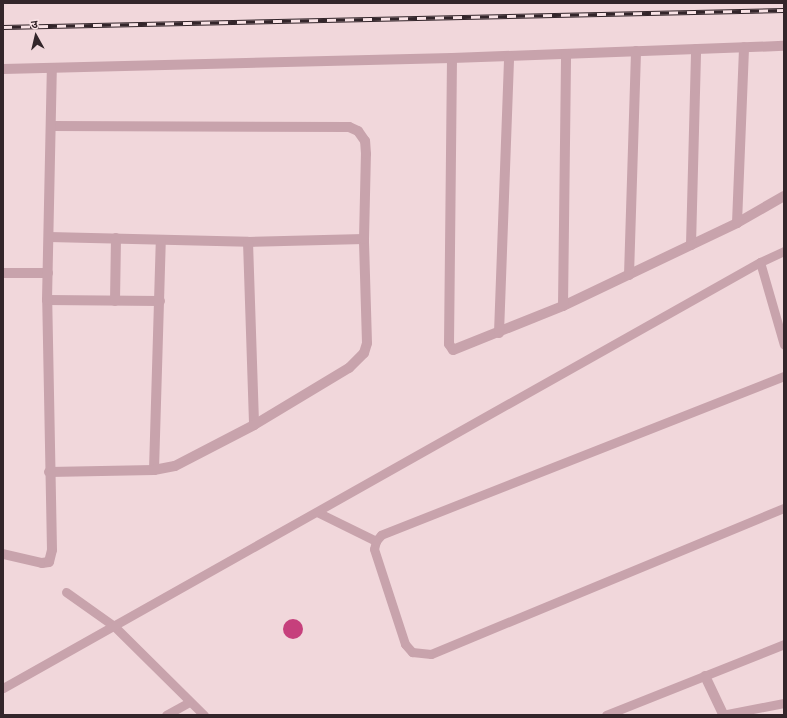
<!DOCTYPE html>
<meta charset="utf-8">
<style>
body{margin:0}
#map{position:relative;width:787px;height:718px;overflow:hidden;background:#f1d7db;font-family:"IBM Plex Sans","Noto Sans Devanagari",sans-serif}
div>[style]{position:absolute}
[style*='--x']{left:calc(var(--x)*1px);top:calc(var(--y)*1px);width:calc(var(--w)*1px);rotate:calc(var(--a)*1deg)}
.building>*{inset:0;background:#c6407c}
.round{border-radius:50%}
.service>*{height:9px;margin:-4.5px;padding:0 4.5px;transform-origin:4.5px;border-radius:4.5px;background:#c8a3ac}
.minor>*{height:10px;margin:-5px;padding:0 5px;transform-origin:5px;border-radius:5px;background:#c8a3ac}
.rail>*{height:4.5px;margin-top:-2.25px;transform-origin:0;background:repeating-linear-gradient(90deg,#f9e3e6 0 9px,#33252a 0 18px);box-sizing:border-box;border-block:1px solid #33252a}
span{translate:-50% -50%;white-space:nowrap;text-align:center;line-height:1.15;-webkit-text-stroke:4px #f9e3e6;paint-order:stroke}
.frame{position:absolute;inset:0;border:4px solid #33252a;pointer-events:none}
.north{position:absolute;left:16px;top:16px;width:40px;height:40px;-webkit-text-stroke:3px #f9e3e6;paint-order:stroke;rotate:352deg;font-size:11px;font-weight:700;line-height:16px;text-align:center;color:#33252a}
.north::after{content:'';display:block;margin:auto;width:14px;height:18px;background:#33252a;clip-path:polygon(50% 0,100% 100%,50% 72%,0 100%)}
</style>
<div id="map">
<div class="building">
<div class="round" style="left:283px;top:619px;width:20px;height:20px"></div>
</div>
<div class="service">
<div style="--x:784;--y:251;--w:26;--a:155"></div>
<div style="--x:760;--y:262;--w:86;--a:73.9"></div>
<div style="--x:784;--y:376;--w:433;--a:158.5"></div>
<div style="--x:381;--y:535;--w:8;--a:130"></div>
<div style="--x:376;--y:541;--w:8;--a:104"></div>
<div style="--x:374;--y:549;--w:100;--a:71.9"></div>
<div style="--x:405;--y:644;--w:11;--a:49"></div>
<div style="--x:412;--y:652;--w:19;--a:6"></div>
<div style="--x:431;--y:654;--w:382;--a:-22.5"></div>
<div style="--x:317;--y:512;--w:66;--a:26.2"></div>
<div style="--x:66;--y:592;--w:59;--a:35.3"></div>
<div style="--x:114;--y:626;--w:127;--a:44.7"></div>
<div style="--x:3;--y:688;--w:869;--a:-29.37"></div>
<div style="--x:166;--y:715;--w:26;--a:-29"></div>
<div style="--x:606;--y:715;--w:192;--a:-21.7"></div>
<div style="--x:722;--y:715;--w:63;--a:-11"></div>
</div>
<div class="minor">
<div style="--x:452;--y:58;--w:286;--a:90.6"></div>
<div style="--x:449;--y:344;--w:7;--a:56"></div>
<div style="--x:453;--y:350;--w:118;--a:-21.8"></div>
<div style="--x:563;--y:306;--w:193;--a:-25.5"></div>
<div style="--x:737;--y:223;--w:54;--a:-29.9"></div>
<div style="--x:3;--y:69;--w:449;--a:-1.4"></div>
<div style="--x:452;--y:58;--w:332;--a:-2.1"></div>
<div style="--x:737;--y:223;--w:176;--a:-87.7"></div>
<div style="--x:49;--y:237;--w:199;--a:1.4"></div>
<div style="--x:248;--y:242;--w:116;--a:-1.5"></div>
<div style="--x:248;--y:242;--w:183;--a:88.1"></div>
<div style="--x:691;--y:245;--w:196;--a:-88.5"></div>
<div style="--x:3;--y:273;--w:45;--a:0"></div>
<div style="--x:629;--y:275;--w:224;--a:-88.2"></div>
<div style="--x:47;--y:300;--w:113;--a:0.5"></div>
<div style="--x:115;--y:301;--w:63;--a:-89.1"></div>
<div style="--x:563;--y:306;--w:252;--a:-89.3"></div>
<div style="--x:499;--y:333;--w:277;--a:-87.9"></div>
<div style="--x:154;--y:470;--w:230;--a:-88.3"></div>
<div style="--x:49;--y:472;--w:105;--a:-1.1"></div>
<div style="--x:154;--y:470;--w:21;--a:-11"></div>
<div style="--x:175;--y:466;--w:89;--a:-27.4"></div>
<div style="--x:254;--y:425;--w:111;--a:-31"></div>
<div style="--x:349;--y:368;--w:21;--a:-45"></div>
<div style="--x:364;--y:353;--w:10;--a:-73"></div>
<div style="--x:367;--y:343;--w:104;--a:-91.7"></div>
<div style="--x:364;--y:239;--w:85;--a:-88.7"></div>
<div style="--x:366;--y:154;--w:13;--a:-94"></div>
<div style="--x:365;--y:141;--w:12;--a:-125"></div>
<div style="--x:358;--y:131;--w:10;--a:-156"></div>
<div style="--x:349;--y:127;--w:298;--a:-179.8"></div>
<div style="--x:3;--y:554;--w:40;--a:13"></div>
<div style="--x:42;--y:563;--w:7;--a:-8"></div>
<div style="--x:49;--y:562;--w:12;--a:-76"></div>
<div style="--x:52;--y:550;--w:250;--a:-91.1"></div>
<div style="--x:47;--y:300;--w:232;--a:-88.8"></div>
<div style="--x:705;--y:676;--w:42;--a:64.7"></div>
</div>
<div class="rail">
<div style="--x:3;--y:27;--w:781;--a:-1.25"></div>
</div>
<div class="frame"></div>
<div class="north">उ</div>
</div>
